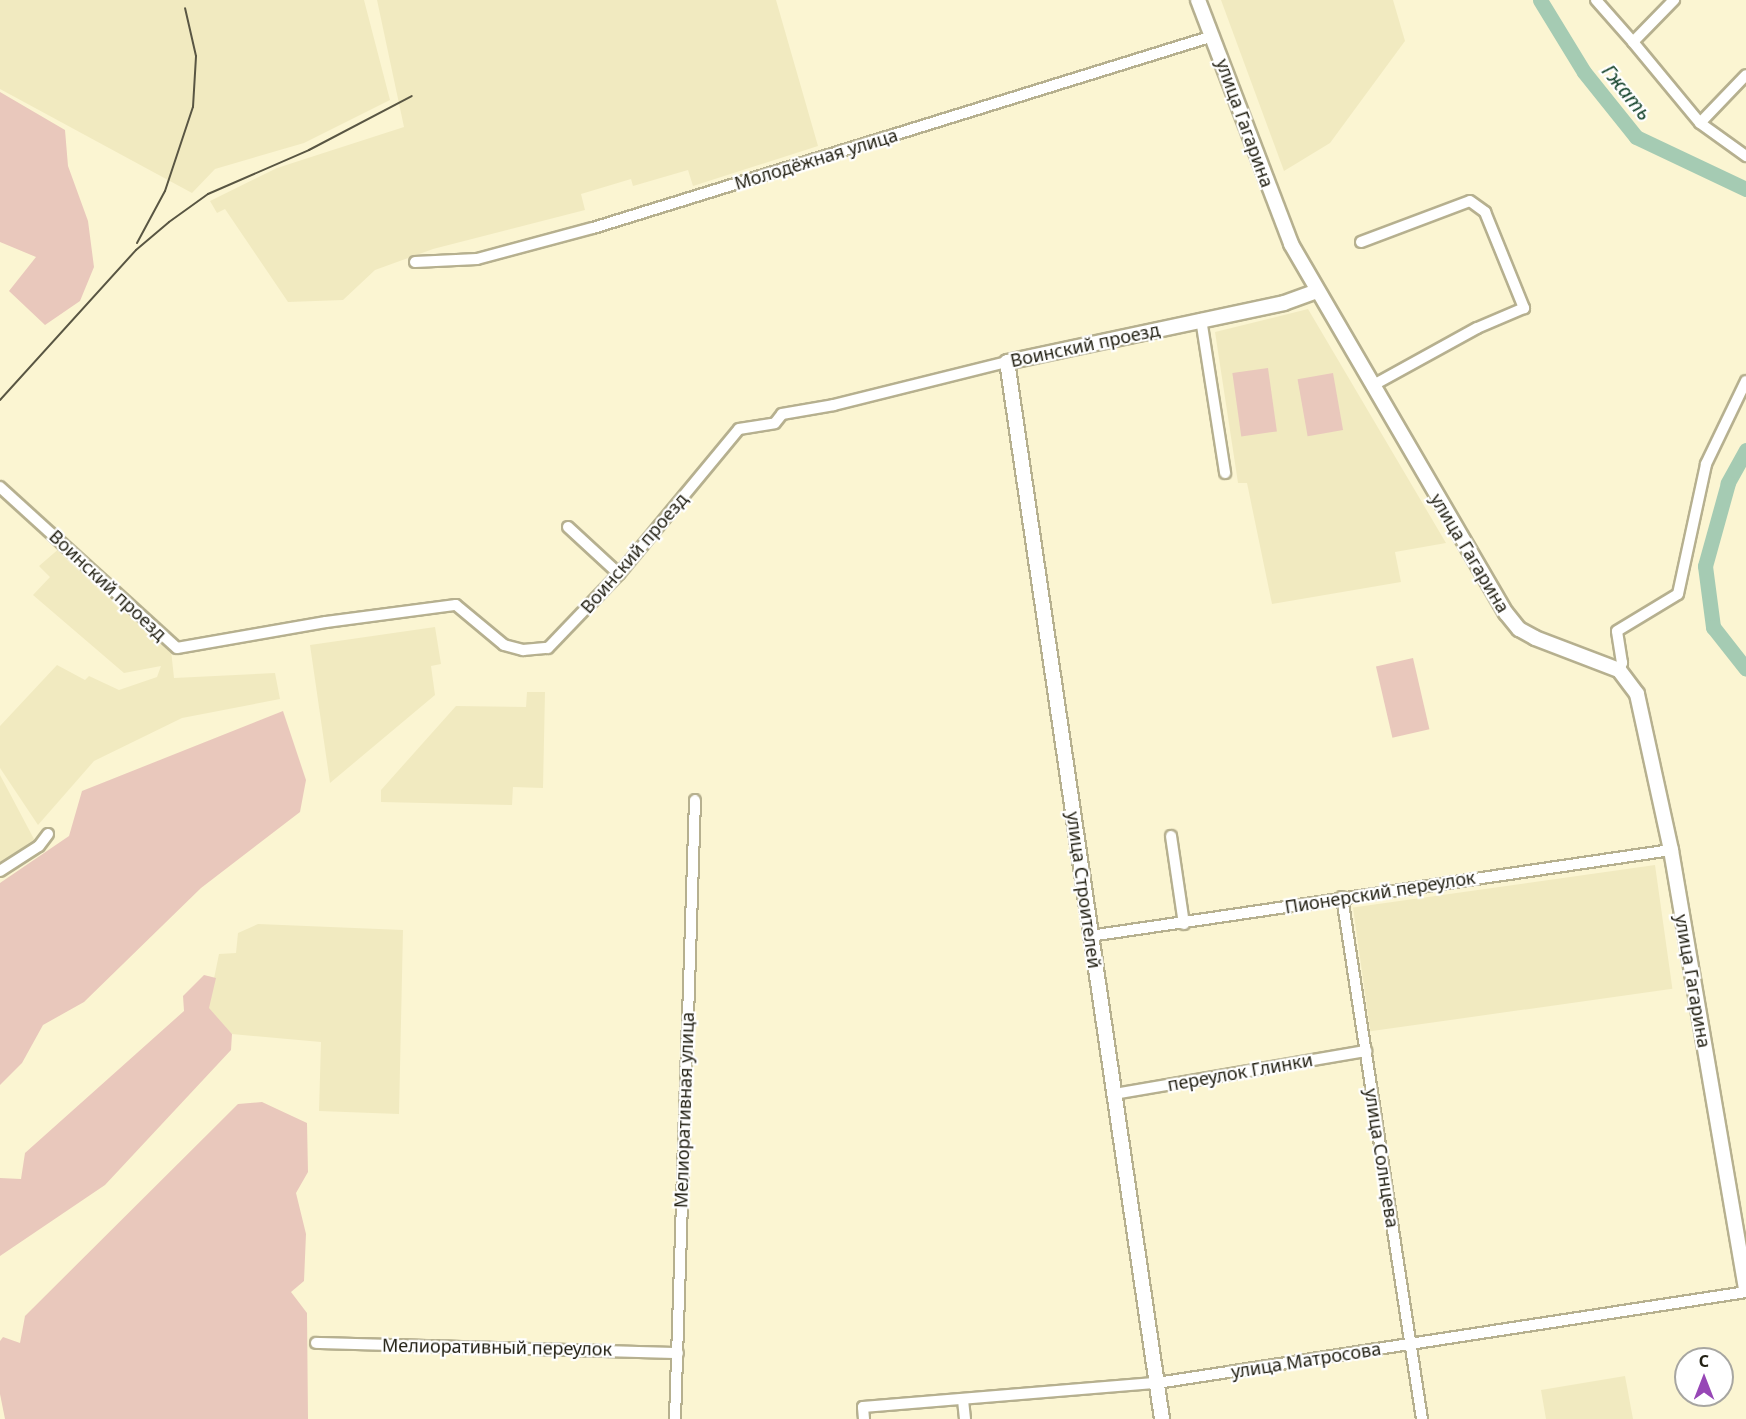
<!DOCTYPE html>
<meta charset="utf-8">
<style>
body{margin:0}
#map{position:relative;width:1746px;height:1419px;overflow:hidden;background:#fbf5d2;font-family:"Noto Sans",sans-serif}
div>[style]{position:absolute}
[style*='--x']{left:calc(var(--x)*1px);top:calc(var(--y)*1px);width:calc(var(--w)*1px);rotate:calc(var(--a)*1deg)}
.built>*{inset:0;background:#f1eac0;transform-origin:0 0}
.green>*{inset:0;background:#e9c8bc;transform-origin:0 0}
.river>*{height:15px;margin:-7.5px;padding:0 7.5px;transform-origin:7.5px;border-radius:7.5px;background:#a5cbb3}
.roads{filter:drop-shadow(2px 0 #b6b08f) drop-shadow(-2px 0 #b6b08f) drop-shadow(0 2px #b6b08f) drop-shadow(0 -2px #b6b08f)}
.minor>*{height:10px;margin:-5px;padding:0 5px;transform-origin:5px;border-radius:5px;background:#fff}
.major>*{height:14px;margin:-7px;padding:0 7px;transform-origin:7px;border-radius:7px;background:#fff}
.rail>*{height:2px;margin:-1px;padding:0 1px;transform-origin:1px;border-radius:1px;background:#595643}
span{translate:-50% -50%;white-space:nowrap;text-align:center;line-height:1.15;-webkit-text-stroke:4.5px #fff;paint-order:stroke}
.street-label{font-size:18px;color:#232114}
.water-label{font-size:20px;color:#14432b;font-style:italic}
.north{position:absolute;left:1674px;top:1347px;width:60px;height:60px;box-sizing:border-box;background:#fff;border:2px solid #a7a6a1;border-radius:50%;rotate:0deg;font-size:16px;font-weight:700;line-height:24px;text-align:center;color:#232114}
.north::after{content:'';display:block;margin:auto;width:21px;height:27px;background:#9747b6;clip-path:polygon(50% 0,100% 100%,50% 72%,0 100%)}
</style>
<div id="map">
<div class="built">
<div style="clip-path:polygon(0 0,364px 0,390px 100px,304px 143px,215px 169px,192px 193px,0 89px)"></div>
<div style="clip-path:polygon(377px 0,776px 0,818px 146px,693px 186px,688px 170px,633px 186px,631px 179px,581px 194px,585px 210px,433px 249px,375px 270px,343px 300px,288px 302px,225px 209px,217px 213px,210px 201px,277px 168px,404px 127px)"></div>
<div style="clip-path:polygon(1221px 0,1393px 0,1405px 41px,1330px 143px,1284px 171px)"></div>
<div style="clip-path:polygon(1308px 309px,1446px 543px,1395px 552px,1401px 582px,1272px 604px,1247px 483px,1238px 483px,1215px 332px)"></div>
<div style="clip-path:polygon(61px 547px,171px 650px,174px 678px,275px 673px,280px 699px,182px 718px,94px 761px,38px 825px,0 768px,0 726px,57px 665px,85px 680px,89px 676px,119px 690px,157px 677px,161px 666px,124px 673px,33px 595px,50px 577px,39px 566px)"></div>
<div style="clip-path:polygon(435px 627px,441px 664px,431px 666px,435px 695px,330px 783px,310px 645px)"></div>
<div style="clip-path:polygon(527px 692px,545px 692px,543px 788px,513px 787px,512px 805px,381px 802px,381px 790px,456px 706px,526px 707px)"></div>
<div style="clip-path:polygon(0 775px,35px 841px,0 862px)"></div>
<div style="left:1655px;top:865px;width:125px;height:305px;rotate:82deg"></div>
<div style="clip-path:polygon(258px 924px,403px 930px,399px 1114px,319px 1111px,321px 1042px,232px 1034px,208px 1008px,219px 954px,236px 953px,238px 933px)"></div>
<div style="clip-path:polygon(1625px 1376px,1633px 1419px,1546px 1419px,1541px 1390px)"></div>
</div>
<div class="green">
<div style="clip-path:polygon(0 92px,65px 130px,68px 166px,88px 221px,94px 267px,80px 301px,45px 325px,9px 291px,36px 257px,0 242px)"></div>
<div style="left:1268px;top:368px;width:64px;height:36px;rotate:82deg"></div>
<div style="left:1333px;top:373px;width:58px;height:36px;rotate:80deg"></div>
<div style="left:1413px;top:658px;width:73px;height:38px;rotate:77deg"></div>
<div style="clip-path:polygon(283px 711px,306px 780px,300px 812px,201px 888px,84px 1002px,43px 1025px,22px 1063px,0 1085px,0 883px,69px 836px,82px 791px)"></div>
<div style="clip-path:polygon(204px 975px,216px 978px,209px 1008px,232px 1034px,231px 1050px,105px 1185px,0 1256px,0 1178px,21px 1179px,25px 1153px,184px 1011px,183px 996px)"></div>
<div style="clip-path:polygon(262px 1102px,307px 1123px,308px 1172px,296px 1193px,306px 1234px,304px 1281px,291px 1292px,307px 1313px,308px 1419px,5px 1419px,0 1394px,0 1341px,3px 1337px,20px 1343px,25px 1316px,238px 1104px)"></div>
</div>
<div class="river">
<div style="--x:1540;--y:0;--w:84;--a:58.6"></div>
<div style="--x:1584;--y:72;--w:83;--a:51.3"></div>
<div style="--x:1636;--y:137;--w:122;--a:25.3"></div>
<div style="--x:1746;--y:450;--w:38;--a:119"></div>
<div style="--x:1728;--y:483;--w:86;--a:105.5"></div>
<div style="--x:1705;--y:566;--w:62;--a:82.5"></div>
<div style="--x:1713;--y:627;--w:53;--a:51.8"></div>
</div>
<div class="roads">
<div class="minor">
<div style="--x:1596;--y:0;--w:56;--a:48.6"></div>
<div style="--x:1633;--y:42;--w:59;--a:-45.7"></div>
<div style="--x:1633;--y:42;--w:105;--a:50.4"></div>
<div style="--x:1700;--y:123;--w:57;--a:35.7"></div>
<div style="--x:1700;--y:123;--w:66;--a:-46.2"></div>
<div style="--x:1361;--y:242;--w:116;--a:-20.6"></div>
<div style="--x:1470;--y:201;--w:19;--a:36"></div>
<div style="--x:1485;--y:212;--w:104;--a:67.9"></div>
<div style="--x:1524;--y:308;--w:51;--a:156.9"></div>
<div style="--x:1477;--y:328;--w:120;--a:151.1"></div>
<div style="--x:415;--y:262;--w:62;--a:-2.8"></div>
<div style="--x:477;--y:259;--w:120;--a:-15"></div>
<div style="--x:593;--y:228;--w:649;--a:-17.21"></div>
<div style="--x:1201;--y:319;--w:156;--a:81.1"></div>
<div style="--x:0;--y:487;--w:239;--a:42.3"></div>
<div style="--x:177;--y:648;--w:151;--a:-9.9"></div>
<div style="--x:326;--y:622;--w:131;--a:-7.5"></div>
<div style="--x:456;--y:605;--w:62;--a:39.8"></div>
<div style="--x:504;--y:645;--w:20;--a:15"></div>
<div style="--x:523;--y:650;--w:25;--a:-5"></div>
<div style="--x:548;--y:648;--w:103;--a:-46.2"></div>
<div style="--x:619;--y:574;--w:188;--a:-50.4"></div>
<div style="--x:739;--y:429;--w:36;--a:-9"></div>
<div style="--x:775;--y:423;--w:11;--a:-52"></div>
<div style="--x:782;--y:414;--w:53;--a:-9.8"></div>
<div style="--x:834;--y:405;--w:178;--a:-14"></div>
<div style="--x:568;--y:527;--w:69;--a:42.7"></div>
<div style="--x:1619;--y:670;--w:8;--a:-67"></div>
<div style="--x:1622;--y:663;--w:32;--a:-99"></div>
<div style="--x:1617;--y:631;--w:71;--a:-31.2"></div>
<div style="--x:1678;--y:594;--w:133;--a:-77.8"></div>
<div style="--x:1706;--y:464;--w:92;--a:-64.3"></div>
<div style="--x:1171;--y:836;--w:89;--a:81.6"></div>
<div style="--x:0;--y:871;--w:46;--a:-32.7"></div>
<div style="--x:39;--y:846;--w:15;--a:-53"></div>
<div style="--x:1342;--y:897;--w:528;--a:81.29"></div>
<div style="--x:1090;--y:936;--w:587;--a:-8.42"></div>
<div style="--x:1114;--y:1094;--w:256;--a:-9.7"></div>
<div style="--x:316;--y:1343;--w:362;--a:1.6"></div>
<div style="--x:963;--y:1400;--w:19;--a:84"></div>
<div style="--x:675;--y:1419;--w:619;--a:-88.15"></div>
<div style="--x:864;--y:1419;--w:12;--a:-95"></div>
<div style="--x:863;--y:1407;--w:295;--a:-4.7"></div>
<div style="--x:1157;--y:1383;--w:596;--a:-8.78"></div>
</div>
<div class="major">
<div style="--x:1198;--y:0;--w:261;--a:69.1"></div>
<div style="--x:1291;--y:244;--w:427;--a:59.8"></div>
<div style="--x:1506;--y:613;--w:21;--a:51"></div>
<div style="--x:1519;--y:629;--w:18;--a:29"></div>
<div style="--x:1535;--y:638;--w:90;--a:20.9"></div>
<div style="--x:1619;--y:670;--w:30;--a:53"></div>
<div style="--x:1637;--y:694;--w:160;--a:77.7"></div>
<div style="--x:1671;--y:850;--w:444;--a:80.3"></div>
<div style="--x:1162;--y:1419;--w:1068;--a:-98.34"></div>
<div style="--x:1007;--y:362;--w:283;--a:-12"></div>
<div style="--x:1284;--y:303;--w:33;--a:-20"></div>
</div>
</div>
<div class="rail">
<div style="--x:137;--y:243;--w:59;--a:-61.7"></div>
<div style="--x:165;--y:191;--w:89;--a:-71.6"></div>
<div style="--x:193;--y:107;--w:51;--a:-86.6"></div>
<div style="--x:196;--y:56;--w:49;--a:-102.9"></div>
<div style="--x:0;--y:400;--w:202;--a:-47.8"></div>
<div style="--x:136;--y:250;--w:43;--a:-40.3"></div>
<div style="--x:169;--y:222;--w:48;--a:-35.7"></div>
<div style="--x:208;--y:194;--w:110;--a:-23.5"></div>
<div style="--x:309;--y:150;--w:116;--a:-27.7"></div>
</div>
<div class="street-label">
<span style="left:1245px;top:123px;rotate:70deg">улица Гагарина</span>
<span style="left:816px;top:159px;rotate:-17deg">Молодёжная улица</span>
<span style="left:1085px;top:345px;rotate:-12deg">Воинский проезд</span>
<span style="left:634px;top:553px;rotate:-49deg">Воинский проезд</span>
<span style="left:1470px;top:553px;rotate:59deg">улица Гагарина</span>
<span style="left:108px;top:585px;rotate:43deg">Воинский проезд</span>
<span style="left:1084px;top:890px;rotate:82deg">улица Строителей</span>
<span style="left:1380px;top:892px;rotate:-9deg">Пионерский переулок</span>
<span style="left:1693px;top:981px;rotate:80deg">улица Гагарина</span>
<span style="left:1240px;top:1072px;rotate:-10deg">переулок Глинки</span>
<span style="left:684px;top:1110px;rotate:-88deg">Мелиоративная улица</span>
<span style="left:1382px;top:1158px;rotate:81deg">улица Солнцева</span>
<span style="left:497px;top:1347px;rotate:1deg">Мелиоративный переулок</span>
<span style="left:1306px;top:1360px;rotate:-9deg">улица Матросова</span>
</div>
<div class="water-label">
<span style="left:1627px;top:92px;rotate:51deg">Гжать</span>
</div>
<div class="north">С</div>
</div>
